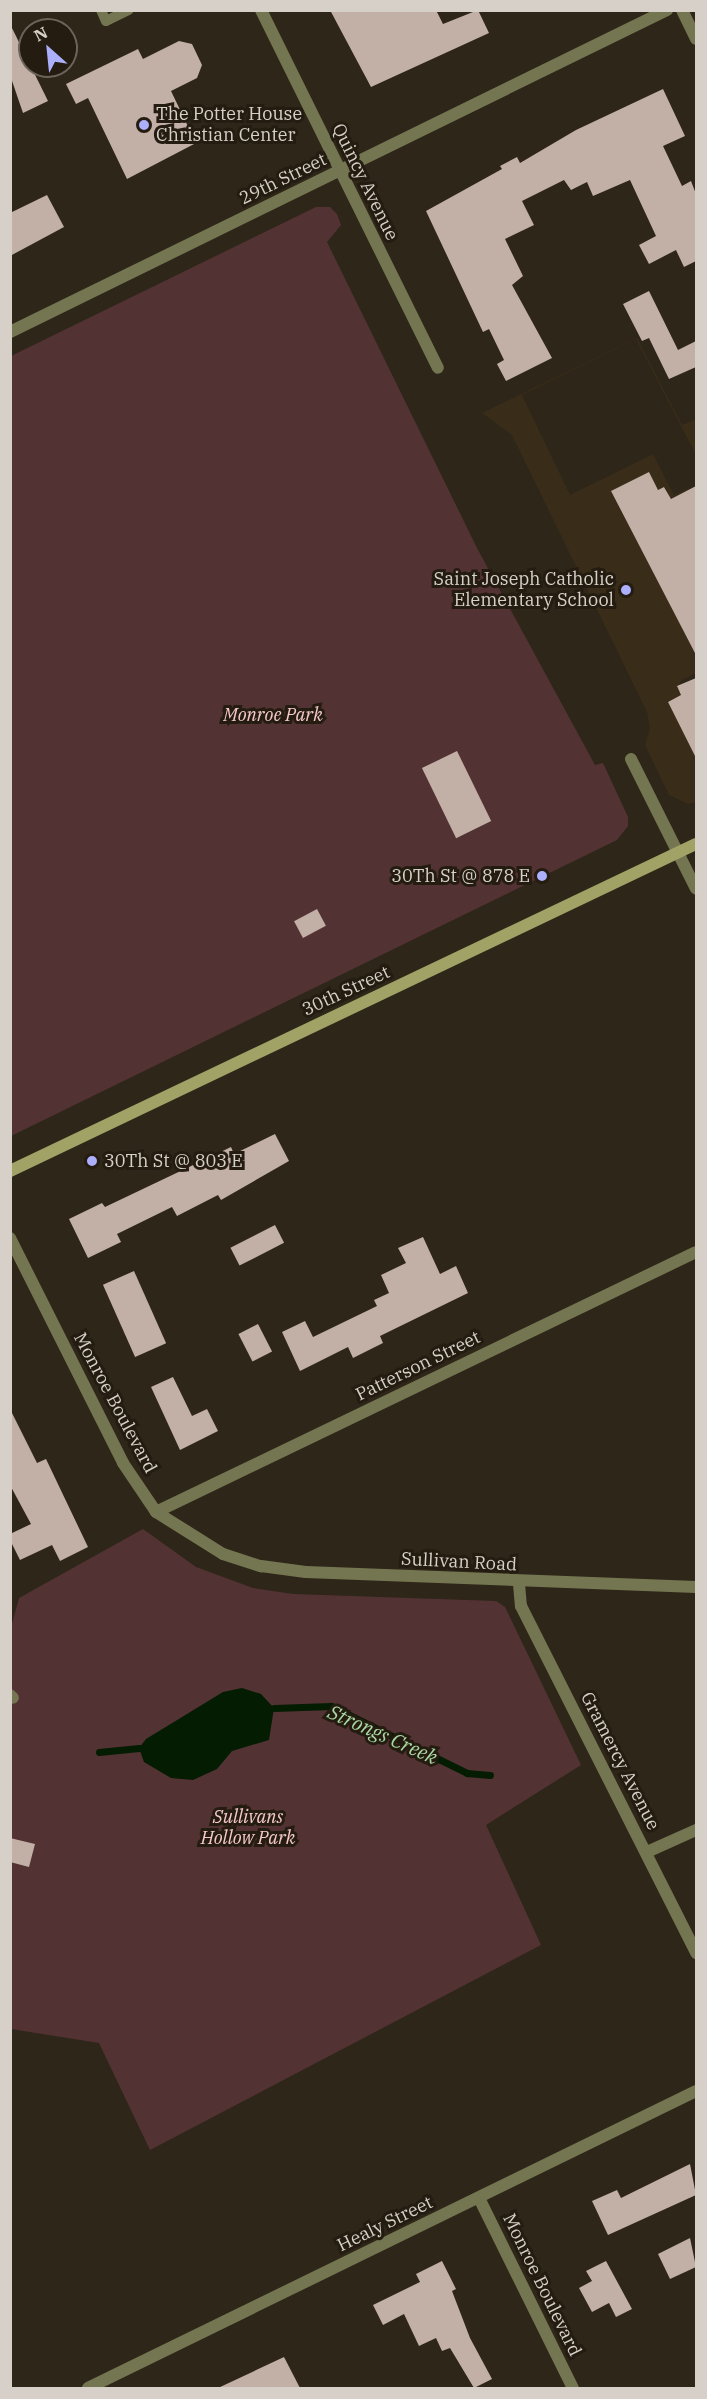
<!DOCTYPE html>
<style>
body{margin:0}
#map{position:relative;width:707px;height:2399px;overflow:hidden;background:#2e2619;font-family:"IBM Plex Serif",serif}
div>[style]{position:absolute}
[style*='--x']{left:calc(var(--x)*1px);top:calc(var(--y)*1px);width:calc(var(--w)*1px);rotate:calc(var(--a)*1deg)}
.built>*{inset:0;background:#392d1a}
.green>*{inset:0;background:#533234}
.water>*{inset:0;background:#041c02}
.stream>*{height:7px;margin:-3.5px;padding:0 3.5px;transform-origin:3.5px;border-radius:3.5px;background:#041c02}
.building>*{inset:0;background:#c2afa6;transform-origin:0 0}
.service>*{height:10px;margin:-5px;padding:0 5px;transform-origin:5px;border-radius:5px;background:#747651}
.minor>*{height:12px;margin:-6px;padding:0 6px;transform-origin:6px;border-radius:6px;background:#747651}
.tertiary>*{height:12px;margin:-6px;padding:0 6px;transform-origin:6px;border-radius:6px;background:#747651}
.secondary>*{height:12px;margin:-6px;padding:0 6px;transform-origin:6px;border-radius:6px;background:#a0a266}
.dots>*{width:16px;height:16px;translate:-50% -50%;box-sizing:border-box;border:3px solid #241c10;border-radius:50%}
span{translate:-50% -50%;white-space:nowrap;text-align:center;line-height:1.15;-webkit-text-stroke:6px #241c10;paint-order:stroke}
.poi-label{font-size:18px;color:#d6d0c8}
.left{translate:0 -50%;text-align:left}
.right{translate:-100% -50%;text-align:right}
.street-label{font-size:18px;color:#d6d0c8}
.park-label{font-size:18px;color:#f8c9cb;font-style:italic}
.water-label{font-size:20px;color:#a9d8a2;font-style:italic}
.frame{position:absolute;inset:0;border:12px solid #d6d0c8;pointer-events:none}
.north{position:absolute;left:18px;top:18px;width:60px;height:60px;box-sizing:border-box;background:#241c10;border:2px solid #6b645a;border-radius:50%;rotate:333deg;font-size:16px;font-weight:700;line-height:24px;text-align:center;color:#d6d0c8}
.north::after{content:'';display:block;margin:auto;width:21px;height:27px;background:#acaffb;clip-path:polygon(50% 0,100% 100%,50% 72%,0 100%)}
</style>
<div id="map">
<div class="built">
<div style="clip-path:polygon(637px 338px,682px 425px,696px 419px,696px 455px,636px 339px,522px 395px,570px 495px,653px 454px,674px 495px,696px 485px,671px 499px,665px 487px,658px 490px,649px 472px,611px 491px,696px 655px,696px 673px,682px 680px,677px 687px,681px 695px,668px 702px,690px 746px,696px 743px,696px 802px,688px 804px,669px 795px,645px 745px,650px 728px,647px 712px,512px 435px,482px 413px)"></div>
</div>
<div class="green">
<div style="clip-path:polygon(316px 207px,330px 207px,337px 214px,341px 225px,327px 242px,477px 548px,595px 765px,603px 763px,628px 817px,628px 826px,617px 840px,11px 1136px,11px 356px)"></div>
<div style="clip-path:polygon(143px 1529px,196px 1567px,253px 1588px,293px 1594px,496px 1601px,505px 1607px,581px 1765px,486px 1825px,541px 1945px,150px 2150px,99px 2043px,11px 2029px,10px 1631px,19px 1598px)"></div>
</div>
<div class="water">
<div style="clip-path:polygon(242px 1688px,261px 1694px,274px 1708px,269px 1740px,232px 1751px,217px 1769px,193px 1780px,171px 1778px,144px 1762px,139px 1748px,146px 1739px,223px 1692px)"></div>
</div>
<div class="stream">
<div style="--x:274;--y:1708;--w:57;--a:-2"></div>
<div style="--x:331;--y:1706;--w:152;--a:26.2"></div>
<div style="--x:467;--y:1773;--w:23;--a:5"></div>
<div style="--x:99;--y:1752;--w:40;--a:-5.7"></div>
</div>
<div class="building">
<div style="clip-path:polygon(330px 10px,436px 10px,443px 24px,478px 10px,489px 33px,371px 87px)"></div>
<div style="clip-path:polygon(10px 24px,48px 101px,23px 113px,10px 75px)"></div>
<div style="clip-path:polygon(179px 41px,192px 44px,202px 65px,197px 78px,171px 91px,196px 143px,127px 179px,88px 98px,76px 104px,66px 84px,138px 49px,143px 59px)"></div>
<div style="clip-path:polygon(663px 89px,685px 136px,663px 146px,682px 186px,691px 181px,696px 194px,696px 261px,684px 267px,676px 250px,649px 264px,639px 245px,656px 236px,630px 180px,593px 196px,587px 182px,571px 190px,564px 180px,522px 201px,534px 225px,505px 239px,523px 276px,512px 285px,552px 358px,506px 381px,497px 364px,504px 360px,489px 329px,483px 332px,426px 211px,502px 169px,500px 166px,517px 157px,520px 163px,576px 130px)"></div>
<div style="clip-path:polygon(47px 195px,64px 227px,10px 256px,10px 213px)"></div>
<div style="clip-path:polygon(649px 291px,678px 350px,696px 341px,696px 367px,669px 379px,649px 338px,642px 341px,623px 304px)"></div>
<div style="clip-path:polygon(649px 472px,658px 490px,664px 487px,671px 499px,696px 486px,696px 655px,611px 491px)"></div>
<div style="clip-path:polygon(696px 678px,696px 758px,668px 702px,681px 695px,677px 686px)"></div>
<div style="left:457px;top:751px;width:78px;height:39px;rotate:64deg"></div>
<div style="left:317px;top:909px;width:19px;height:26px;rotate:62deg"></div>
<div style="clip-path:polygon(275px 1134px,289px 1161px,221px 1200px,218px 1195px,177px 1216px,172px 1207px,117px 1234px,121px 1242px,88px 1258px,69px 1219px,102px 1203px,105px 1207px,231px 1147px,234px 1154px)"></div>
<div style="left:275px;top:1225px;width:20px;height:50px;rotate:63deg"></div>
<div style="clip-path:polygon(423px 1237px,440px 1274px,456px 1266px,468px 1293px,380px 1336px,383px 1343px,353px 1358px,348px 1347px,300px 1371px,282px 1332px,305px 1321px,313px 1337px,377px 1306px,374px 1300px,389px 1293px,381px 1275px,406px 1263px,398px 1248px)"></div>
<div style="left:134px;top:1271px;width:79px;height:34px;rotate:66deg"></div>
<div style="left:258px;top:1324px;width:31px;height:22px;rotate:63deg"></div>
<div style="clip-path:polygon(173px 1377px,192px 1416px,207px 1409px,218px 1431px,180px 1450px,151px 1387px)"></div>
<div style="clip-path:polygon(10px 1409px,37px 1463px,46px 1459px,88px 1547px,60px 1561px,52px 1545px,20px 1560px,10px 1540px,10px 1534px,31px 1524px,10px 1485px)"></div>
<div style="clip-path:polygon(10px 1838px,35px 1844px,29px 1867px,10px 1862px)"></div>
<div style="clip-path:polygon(690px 2164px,696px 2195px,608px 2235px,592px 2201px,617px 2190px,621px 2198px)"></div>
<div style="clip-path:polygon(690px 2238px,696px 2267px,670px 2279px,658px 2254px)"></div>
<div style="clip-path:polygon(442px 2261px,456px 2289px,452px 2291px,470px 2338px,492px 2379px,474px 2388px,450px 2348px,442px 2351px,436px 2338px,419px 2346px,404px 2314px,383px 2325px,373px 2305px,420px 2282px,416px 2274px)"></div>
<div style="clip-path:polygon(606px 2261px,632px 2309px,616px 2317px,609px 2303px,592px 2312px,579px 2288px,592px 2281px,586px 2271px)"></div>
<div style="clip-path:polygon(284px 2357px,300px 2388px,218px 2388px)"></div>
</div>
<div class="service">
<div style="--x:101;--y:10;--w:12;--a:66"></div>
<div style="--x:106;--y:21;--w:25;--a:-26"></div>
</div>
<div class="minor">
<div style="--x:261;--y:10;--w:399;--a:63.7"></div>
<div style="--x:682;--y:10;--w:32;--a:64"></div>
<div style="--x:10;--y:332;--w:732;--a:-26.11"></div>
<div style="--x:156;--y:1512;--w:599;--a:-25.71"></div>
<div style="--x:519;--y:1584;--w:22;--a:85"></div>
<div style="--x:521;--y:1606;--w:389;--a:63.2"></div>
<div style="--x:10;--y:1695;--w:4;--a:45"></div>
<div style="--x:647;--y:1852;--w:54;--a:-24.2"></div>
<div style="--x:479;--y:2198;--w:212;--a:63.7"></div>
<div style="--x:88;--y:2388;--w:677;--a:-26.03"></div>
</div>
<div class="tertiary">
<div style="--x:631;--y:759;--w:145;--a:63.4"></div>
<div style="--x:10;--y:1238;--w:252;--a:63.3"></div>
<div style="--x:123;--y:1463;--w:59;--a:56"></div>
<div style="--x:156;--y:1512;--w:79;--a:32.1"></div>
<div style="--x:223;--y:1554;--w:40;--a:18"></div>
<div style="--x:261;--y:1566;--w:45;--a:7.6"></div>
<div style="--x:306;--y:1572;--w:390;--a:2.2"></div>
</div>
<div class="secondary">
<div style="--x:10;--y:1171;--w:760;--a:-25.49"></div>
</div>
<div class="dots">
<div style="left:144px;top:125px;background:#acaffb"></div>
<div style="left:626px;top:590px;background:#acaffb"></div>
<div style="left:542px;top:876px;background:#acaffb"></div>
<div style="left:92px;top:1161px;background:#acaffb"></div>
</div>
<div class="poi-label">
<span class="left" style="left:156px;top:125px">The Potter House<br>Christian Center</span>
<span class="right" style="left:614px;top:590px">Saint Joseph Catholic<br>Elementary School</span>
<span class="right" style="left:530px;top:876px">30Th St @ 878 E</span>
<span class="left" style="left:104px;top:1161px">30Th St @ 803 E</span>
</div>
<div class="street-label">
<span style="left:283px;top:179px;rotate:-26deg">29th Street</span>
<span style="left:365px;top:182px;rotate:64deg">Quincy Avenue</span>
<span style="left:346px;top:991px;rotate:-25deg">30th Street</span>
<span style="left:418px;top:1366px;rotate:-26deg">Patterson Street</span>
<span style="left:115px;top:1403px;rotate:62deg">Monroe Boulevard</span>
<span style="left:459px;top:1562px;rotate:3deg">Sullivan Road</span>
<span style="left:620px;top:1761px;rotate:63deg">Gramercy Avenue</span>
<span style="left:385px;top:2224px;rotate:-26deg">Healy Street</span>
<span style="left:542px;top:2285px;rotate:64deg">Monroe Boulevard</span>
</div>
<div class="park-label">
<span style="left:273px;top:715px">Monroe Park</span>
<span style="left:248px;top:1828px">Sullivans<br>Hollow Park</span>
</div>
<div class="water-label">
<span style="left:383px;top:1734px;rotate:24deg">Strongs Creek</span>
</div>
<div class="frame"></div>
<div class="north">N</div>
</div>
